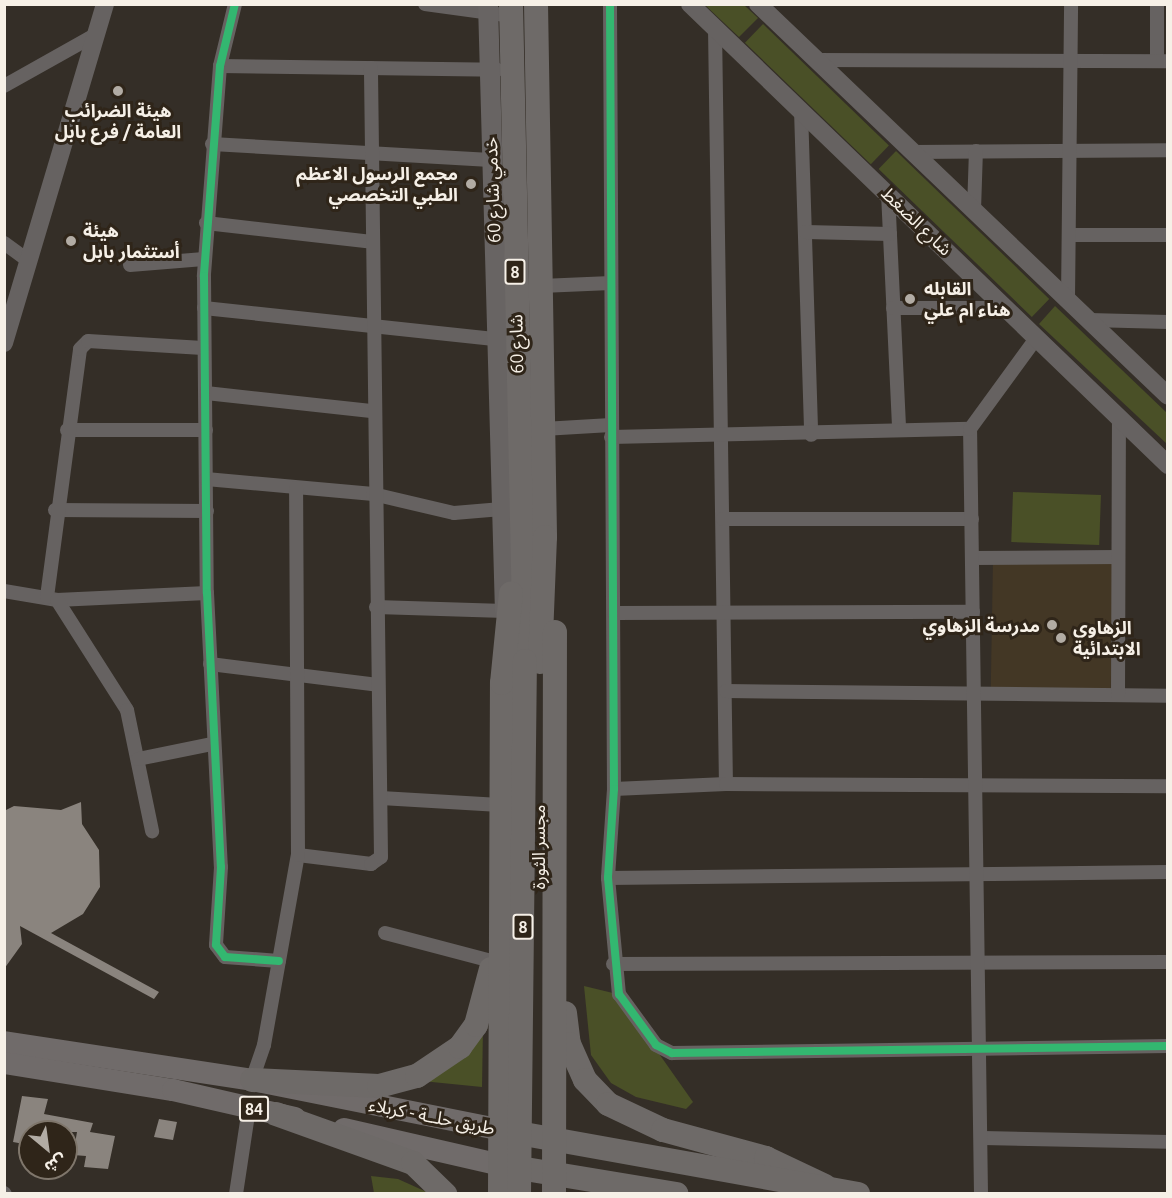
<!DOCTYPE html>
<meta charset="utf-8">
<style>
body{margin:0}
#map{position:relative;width:1172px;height:1198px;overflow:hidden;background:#342e27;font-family:Ubuntu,"Noto Sans Arabic",sans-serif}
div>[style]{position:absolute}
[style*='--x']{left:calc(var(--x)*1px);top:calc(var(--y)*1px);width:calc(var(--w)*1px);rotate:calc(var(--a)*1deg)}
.built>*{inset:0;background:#433725;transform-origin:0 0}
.green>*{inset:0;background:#4a5027;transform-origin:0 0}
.building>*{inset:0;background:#8a847e}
.minor>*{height:14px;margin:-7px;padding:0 7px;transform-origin:7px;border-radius:7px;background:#666261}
.tertiary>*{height:18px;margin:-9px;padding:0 9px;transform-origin:9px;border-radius:9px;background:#666261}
.secondary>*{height:20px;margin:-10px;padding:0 10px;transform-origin:10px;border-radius:10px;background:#686463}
.primary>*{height:22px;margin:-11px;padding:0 11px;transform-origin:11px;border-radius:11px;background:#706b6a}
.trunk>*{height:24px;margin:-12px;padding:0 12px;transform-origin:12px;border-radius:12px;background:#6e6a68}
.trunk-bridge>*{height:24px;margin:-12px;padding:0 12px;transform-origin:12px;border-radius:12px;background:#6e6a68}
.cycleway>*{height:8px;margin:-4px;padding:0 4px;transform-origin:4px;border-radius:4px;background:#33b770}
.dots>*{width:16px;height:16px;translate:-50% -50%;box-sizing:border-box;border:3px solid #2f2519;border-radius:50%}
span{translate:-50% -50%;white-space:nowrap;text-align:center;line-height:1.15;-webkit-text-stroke:6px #2f2519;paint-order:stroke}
.shield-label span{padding:2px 4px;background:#2f2519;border:2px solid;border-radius:4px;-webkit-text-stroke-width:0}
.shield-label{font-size:16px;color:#f6f0e7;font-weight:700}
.poi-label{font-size:18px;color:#f6f0e7;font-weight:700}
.right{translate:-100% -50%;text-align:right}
.left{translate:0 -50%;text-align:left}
.street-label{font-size:18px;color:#f6f0e7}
.frame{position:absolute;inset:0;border:6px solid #f6f0e7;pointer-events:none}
.north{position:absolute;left:18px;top:1120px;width:60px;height:60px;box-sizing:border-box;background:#2f2519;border:2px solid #7f766b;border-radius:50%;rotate:151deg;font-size:16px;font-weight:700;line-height:24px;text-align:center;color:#f6f0e7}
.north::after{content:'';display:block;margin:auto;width:21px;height:27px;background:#b2aca4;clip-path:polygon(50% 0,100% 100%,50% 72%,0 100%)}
</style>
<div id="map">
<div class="built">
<div style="left:1113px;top:561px;width:129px;height:120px;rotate:91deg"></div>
</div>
<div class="green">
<div style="clip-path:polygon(705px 5px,744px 5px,758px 18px,739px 37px)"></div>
<div style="left:763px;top:24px;width:175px;height:26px;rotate:44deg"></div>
<div style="left:896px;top:151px;width:213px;height:25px;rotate:44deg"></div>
<div style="clip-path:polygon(1055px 306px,1167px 413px,1167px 444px,1039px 324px)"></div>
<div style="left:1013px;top:492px;width:88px;height:50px;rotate:2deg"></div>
<div style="clip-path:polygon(584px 986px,617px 994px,693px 1102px,686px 1109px,636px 1097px,611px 1083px,591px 1055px)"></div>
<div style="clip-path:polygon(483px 1027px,482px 1087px,422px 1081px)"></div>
<div style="clip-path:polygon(371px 1176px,398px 1179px,429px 1193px,374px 1193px)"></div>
</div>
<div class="building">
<div style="clip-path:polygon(81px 802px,82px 824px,99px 850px,100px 887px,83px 914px,51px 933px,159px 992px,154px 999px,20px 926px,22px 944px,4px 969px,4px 811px,14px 806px,61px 810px)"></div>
<div style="clip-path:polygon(22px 1096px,48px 1099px,44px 1114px,93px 1123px,90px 1132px,115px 1136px,108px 1169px,84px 1167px,86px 1156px,73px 1155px,77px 1132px,30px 1132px,24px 1144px,13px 1142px)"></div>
<div style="clip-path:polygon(159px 1119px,177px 1122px,173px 1140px,154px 1137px)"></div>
</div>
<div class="minor">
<div style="--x:235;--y:4;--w:64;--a:103.6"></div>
<div style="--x:220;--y:66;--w:211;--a:94.4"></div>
<div style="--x:204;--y:276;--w:317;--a:89.5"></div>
<div style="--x:207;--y:593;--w:274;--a:87.1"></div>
<div style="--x:221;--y:867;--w:78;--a:93.7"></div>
<div style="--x:216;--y:945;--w:15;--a:53"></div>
<div style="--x:225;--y:957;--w:54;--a:4.2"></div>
<div style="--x:425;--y:4;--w:87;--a:7.9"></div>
<div style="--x:610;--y:4;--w:785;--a:89.71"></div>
<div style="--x:614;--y:789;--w:89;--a:93.9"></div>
<div style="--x:608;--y:878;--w:117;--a:84.6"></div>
<div style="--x:619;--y:994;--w:63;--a:54"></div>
<div style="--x:656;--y:1045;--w:18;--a:27"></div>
<div style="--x:672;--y:1053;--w:496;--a:-0.8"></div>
<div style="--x:1157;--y:4;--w:57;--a:90"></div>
<div style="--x:715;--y:28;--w:756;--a:89.17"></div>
<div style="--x:817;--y:60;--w:351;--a:0.2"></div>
<div style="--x:220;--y:66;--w:277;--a:0.8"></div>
<div style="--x:4;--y:86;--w:104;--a:-29.3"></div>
<div style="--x:801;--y:110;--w:325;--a:88.2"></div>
<div style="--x:212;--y:144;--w:279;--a:3.3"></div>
<div style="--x:913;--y:152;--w:255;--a:-0.4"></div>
<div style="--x:888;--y:193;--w:236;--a:87.3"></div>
<div style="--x:974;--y:210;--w:59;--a:-88.1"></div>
<div style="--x:206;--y:223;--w:167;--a:6.5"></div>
<div style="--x:806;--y:232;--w:84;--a:1.4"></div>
<div style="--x:1070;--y:235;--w:98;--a:0"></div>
<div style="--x:4;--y:243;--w:31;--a:36"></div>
<div style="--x:130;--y:265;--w:74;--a:-4.6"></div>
<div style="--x:541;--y:286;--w:70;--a:-2.5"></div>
<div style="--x:1068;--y:299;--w:295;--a:-89.4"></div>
<div style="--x:204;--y:308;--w:294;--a:6.1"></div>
<div style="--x:893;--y:308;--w:113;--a:0"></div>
<div style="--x:1089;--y:320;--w:79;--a:1.5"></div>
<div style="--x:206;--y:393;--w:166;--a:6.2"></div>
<div style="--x:543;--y:429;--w:68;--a:-3.4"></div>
<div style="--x:67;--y:430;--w:139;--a:0"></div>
<div style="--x:611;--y:437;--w:359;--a:-1.3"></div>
<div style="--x:206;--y:479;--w:168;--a:5.1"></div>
<div style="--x:373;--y:494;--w:83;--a:13.2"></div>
<div style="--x:454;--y:513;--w:48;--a:-4.8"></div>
<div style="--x:55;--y:510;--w:152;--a:0.4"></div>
<div style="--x:723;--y:519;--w:249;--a:0"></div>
<div style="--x:972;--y:558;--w:146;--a:-0.4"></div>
<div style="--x:4;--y:591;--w:54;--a:9.6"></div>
<div style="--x:57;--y:600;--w:150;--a:-2.7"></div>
<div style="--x:47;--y:597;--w:250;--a:-82.4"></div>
<div style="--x:80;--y:349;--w:11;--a:-45"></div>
<div style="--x:88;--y:341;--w:115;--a:3.5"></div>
<div style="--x:57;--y:600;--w:130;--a:57.5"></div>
<div style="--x:127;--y:710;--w:124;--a:78.3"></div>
<div style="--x:376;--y:607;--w:129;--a:1.8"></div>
<div style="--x:614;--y:613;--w:359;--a:-0.2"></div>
<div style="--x:210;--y:664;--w:169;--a:7.1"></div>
<div style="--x:726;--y:691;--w:442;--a:0.6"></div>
<div style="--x:1118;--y:695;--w:278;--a:-89.8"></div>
<div style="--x:138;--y:759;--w:76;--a:-11.5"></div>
<div style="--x:614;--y:789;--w:112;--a:-2.6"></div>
<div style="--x:726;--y:784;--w:442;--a:0.3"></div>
<div style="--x:381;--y:798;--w:119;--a:3.4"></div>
<div style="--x:298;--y:855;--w:74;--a:7"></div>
<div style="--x:371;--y:864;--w:12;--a:-35"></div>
<div style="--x:381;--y:857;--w:789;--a:-90.73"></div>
<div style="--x:608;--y:878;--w:560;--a:-0.61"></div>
<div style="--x:385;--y:933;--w:111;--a:14.7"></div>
<div style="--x:613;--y:964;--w:555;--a:-0.21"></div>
<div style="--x:252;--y:1080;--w:37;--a:-71"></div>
<div style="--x:264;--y:1045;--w:193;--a:-79.9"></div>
<div style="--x:298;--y:855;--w:367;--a:-90.3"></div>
<div style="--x:983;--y:1138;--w:185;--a:1.2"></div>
<div style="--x:4;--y:1193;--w:1;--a:45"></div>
<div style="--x:236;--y:1194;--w:87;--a:-81.4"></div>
<div style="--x:981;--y:1194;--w:765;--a:-90.82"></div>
<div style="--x:970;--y:429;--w:114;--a:-53.9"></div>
</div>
<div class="tertiary">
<div style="--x:690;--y:4;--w:664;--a:43.96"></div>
<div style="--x:758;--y:4;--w:567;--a:43.71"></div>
<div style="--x:4;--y:343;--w:354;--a:-73.4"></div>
</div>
<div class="secondary">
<div style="--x:488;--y:4;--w:607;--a:88.4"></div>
</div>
<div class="primary">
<div style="--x:4;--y:1042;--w:251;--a:8.7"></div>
<div style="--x:252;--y:1080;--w:255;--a:11.3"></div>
<div style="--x:4;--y:1063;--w:171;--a:9.1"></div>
<div style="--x:173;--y:1090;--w:125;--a:12.9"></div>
<div style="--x:344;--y:1129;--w:161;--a:12.9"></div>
</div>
<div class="trunk">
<div style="--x:511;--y:4;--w:657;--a:88.78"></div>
<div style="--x:536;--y:4;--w:533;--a:89.03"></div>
<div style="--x:545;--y:537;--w:125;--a:92.3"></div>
<div style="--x:565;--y:1013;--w:31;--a:83"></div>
<div style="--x:569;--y:1044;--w:39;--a:66"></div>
<div style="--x:585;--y:1080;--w:33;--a:46"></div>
<div style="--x:608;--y:1104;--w:61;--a:25.3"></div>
<div style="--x:663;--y:1130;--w:107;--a:15.2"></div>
<div style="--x:766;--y:1158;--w:65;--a:25.4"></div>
<div style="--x:252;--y:1080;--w:127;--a:2.7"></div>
<div style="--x:379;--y:1086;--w:39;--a:-15"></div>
<div style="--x:417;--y:1076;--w:52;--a:-34"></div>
<div style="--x:460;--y:1047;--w:27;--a:-54"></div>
<div style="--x:476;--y:1025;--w:58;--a:-75"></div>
<div style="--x:276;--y:1114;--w:145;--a:19.7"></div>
<div style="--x:413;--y:1163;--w:45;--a:44.1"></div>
<div style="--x:502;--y:1130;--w:362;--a:10.2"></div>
<div style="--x:501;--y:1165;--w:178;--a:9.4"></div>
<div style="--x:500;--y:1194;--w:511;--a:-89.78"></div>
<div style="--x:502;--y:683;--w:90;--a:-84.3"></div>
<div style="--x:554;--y:1194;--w:562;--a:-89.9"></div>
</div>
<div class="trunk-bridge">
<div style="--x:519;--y:1194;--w:533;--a:-89.36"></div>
</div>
<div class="cycleway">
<div style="--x:235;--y:4;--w:64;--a:103.6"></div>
<div style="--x:220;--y:66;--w:211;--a:94.4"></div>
<div style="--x:204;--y:276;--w:317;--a:89.5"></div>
<div style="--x:207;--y:593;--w:274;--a:87.1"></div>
<div style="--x:221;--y:867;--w:78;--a:93.7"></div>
<div style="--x:216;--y:945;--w:15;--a:53"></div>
<div style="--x:225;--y:957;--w:54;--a:4.2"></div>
<div style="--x:610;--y:4;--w:785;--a:89.71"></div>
<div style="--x:614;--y:789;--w:89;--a:93.9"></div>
<div style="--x:608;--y:878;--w:117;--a:84.6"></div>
<div style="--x:619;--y:994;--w:63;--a:54"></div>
<div style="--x:656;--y:1045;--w:18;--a:27"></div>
<div style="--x:672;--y:1053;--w:496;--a:-0.8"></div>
</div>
<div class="dots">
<div style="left:118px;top:91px;background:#b2aca4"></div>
<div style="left:471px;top:184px;background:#b2aca4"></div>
<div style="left:71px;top:241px;background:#b2aca4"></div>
<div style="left:910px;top:299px;background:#b2aca4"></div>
<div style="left:1052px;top:625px;background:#b2aca4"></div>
<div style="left:1061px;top:638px;background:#b2aca4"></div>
</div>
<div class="shield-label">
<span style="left:515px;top:272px">8</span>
<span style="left:523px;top:927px">8</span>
<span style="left:254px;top:1109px">84</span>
</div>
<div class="poi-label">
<span style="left:118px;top:121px">هيئة الضرائب<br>العامة / فرع بابل</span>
<span class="right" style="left:458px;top:184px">مجمع الرسول الاعظم<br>الطبي التخصصي</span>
<span class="left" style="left:83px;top:241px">هيئة<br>أستثمار بابل</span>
<span class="left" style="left:924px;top:299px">القابله<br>هناء ام علي</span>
<span class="right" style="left:1040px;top:625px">مدرسة الزهاوي</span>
<span class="left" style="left:1073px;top:638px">الزهاوي<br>الابتدائية</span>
</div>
<div class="street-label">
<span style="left:492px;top:190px;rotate:-92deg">خدمي شارع 60</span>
<span style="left:917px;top:221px;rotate:44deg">شارع الضغط</span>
<span style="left:516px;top:344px;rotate:-91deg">شارع 60</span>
<span style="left:538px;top:847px;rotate:-90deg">مجسر الثورة</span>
<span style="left:432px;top:1116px;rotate:11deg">طريق حلــة - كربلاء</span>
</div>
<div class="frame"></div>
<div class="north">ش</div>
</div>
